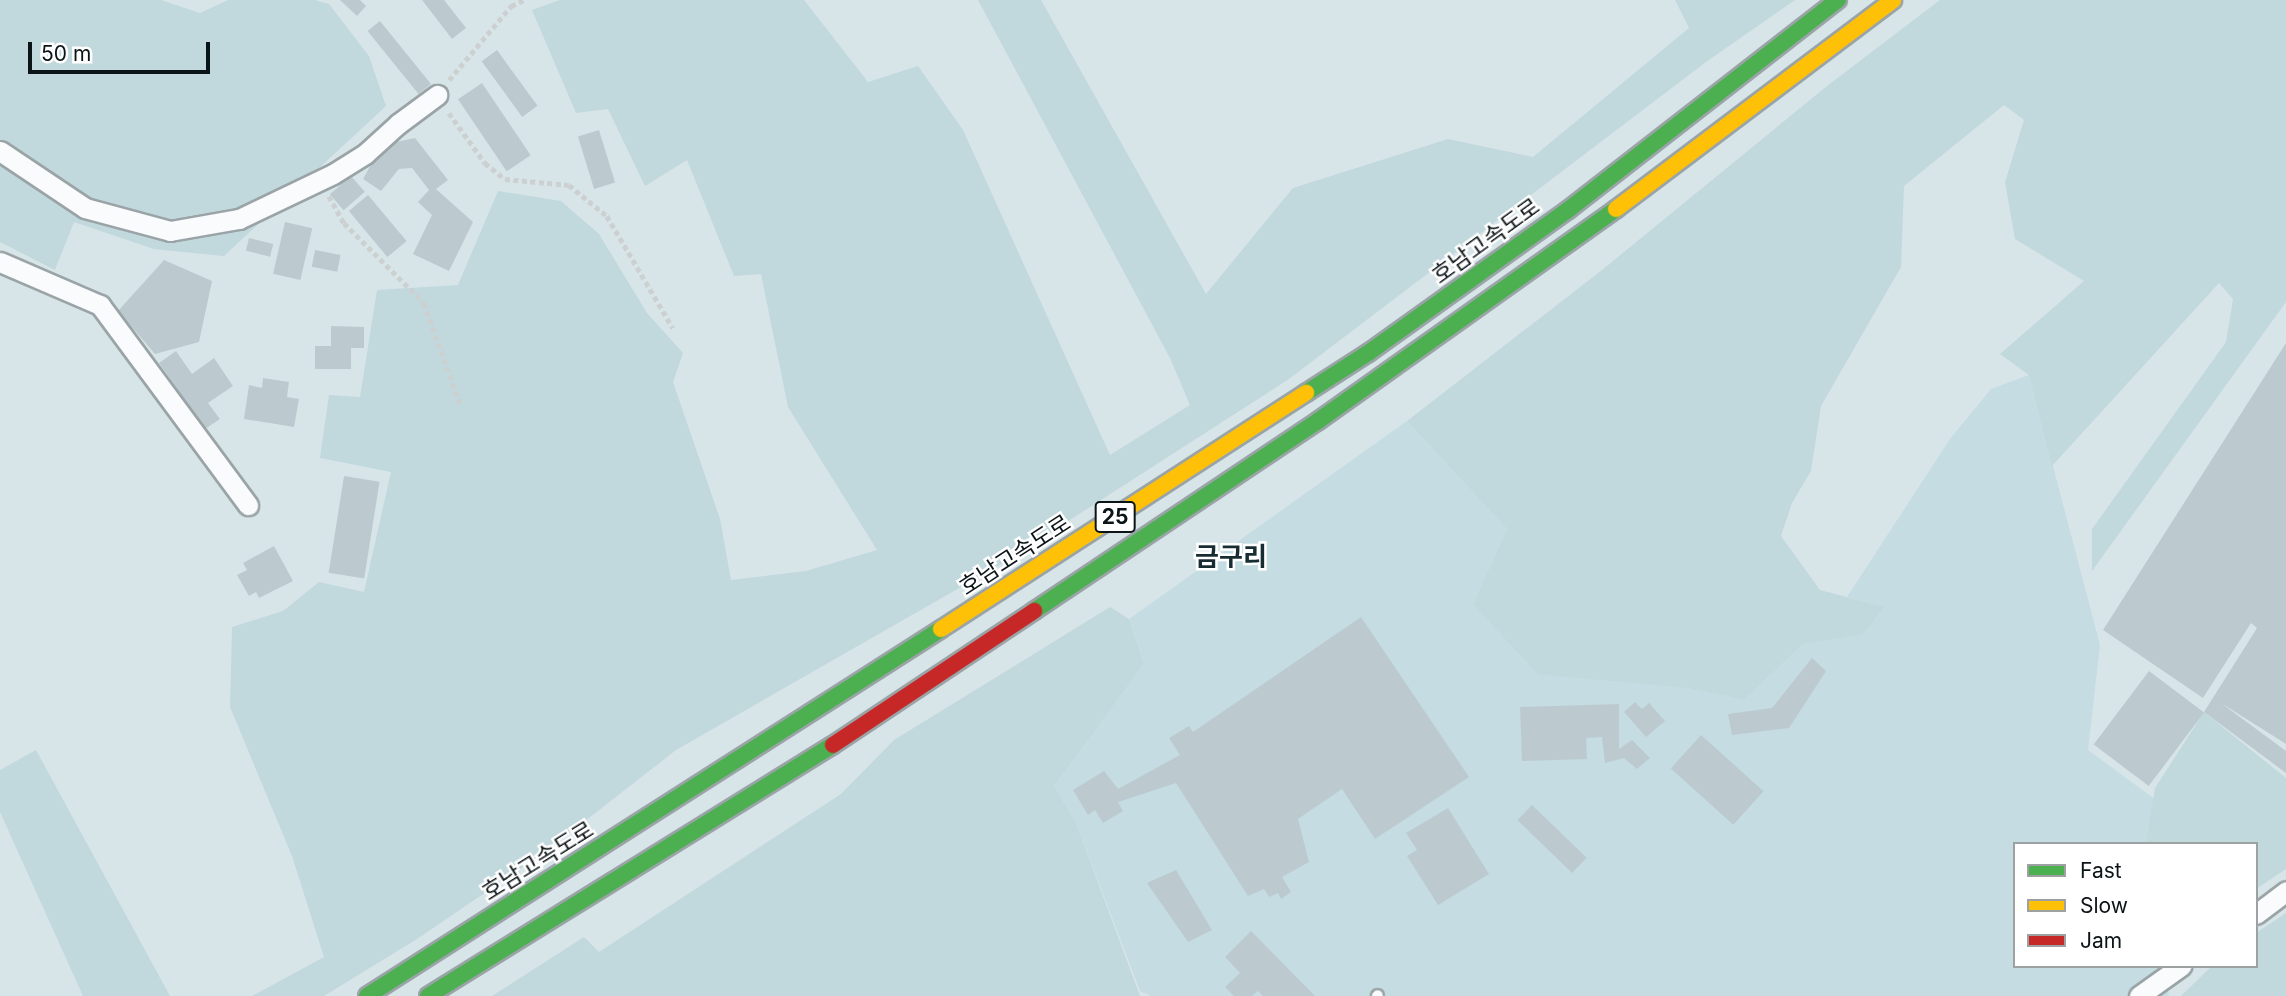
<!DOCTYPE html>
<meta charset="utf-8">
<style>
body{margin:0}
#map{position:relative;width:2286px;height:996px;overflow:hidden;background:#d8e5e8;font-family:Inter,"Noto Sans KR",sans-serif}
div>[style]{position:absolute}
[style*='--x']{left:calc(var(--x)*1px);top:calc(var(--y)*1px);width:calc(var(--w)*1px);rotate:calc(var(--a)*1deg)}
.built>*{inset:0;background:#c4dce2}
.green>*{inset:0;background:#c1d8dd}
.building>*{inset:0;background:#bccad0;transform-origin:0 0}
.path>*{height:4.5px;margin-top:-2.25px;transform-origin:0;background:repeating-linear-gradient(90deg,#ccd0d1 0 5px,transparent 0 8.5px)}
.roads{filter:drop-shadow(2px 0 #9aa4a7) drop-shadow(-2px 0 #9aa4a7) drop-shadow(0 2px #9aa4a7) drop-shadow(0 -2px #9aa4a7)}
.lane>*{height:10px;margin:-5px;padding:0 5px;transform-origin:5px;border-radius:5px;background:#f9fbfc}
.street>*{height:19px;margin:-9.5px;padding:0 9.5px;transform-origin:9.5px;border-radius:9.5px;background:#f9fbfc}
.fast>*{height:16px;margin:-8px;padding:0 8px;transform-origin:8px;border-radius:8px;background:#4caf50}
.slow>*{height:16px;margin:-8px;padding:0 8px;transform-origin:8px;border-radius:8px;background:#ffc107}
.jam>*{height:16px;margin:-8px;padding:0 8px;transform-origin:8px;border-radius:8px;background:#c62828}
span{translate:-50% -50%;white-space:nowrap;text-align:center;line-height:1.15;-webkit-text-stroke:5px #fff;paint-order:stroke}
.shield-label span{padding:2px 5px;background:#fff;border:2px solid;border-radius:5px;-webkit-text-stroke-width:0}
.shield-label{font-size:21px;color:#0b1416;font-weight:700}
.street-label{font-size:23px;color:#0b1416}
.quarter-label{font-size:26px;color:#182d31;font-weight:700}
.legend{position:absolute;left:2013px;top:842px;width:245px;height:126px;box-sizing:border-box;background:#fff;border:2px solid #9da1a2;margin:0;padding:9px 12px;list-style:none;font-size:21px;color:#0b1416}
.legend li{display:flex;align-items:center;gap:14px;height:35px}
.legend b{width:35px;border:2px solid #9da1a2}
.scale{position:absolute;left:28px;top:42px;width:182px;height:32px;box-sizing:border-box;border:4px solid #0b1416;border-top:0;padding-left:9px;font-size:21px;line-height:24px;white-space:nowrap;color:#0b1416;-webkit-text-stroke:5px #fff;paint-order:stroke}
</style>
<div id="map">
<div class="built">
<div style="clip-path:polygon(2029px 375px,2100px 645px,2088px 750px,2156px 800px,2147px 844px,2015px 844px,2015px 966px,2162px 966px,2169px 996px,1151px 996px,1140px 991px,1076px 823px,1054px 786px,1144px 664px,1129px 619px,1407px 421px,1507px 529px,1473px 604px,1687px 688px,1744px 700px,1803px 644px,1862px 635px,1883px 607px,1847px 597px,1950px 439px,1991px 389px)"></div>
</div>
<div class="green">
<div style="clip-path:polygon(0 0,161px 0,200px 13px,228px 0,315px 0,329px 4px,369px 56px,386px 106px,224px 256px,154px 249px,74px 222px,55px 270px,0 242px)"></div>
<div style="clip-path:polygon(560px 0,804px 0,868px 82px,918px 66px,963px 130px,1110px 455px,1190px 405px,1170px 358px,978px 0,1041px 0,1206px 294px,1293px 188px,1448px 139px,1533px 157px,1689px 28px,1675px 0,1795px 0,1706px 62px,1289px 379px,1003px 563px,676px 750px,548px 850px,417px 939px,324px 996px,252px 996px,324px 957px,292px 856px,230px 707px,232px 627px,283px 611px,319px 582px,364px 592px,391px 472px,320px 458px,329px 395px,360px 397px,377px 290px,458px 285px,498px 191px,561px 201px,599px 234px,647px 313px,683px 353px,673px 382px,720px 519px,731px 580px,806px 571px,877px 550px,788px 407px,761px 274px,734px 276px,687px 160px,645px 186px,608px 109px,576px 113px,532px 10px)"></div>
<div style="clip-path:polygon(1940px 0,2286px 0,2286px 302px,2092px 571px,2092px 529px,2226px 342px,2233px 299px,2219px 283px,2052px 466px,2029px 375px,2000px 354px,2084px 281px,2015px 239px,2005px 182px,2024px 120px,2004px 105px,1904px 186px,1901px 267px,1821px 406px,1811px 471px,1792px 503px,1781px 536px,1820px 590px,1884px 607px,1862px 635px,1803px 644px,1744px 700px,1687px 688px,1538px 674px,1473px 604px,1507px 529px,1407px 421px,1602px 270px,1827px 86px)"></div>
<div style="clip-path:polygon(1110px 607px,1129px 619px,1144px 664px,1054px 786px,1076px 823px,1140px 996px,492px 996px,584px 937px,599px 952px,841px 794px,894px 740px)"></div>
<div style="clip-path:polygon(2204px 712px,2286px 778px,2286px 869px,2256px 889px,2256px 844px,2146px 844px,2155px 788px)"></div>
<div style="clip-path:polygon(36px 750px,170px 996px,83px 996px,0 812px,0 770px)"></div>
<div style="clip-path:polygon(2286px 913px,2286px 996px,2181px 996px,2212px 966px,2256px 966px,2256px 933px)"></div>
</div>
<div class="building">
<div style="clip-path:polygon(340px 0,360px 0,366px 6px,357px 16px)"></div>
<div style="clip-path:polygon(422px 0,444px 0,466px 28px,452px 39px)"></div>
<div style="left:380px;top:21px;width:81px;height:16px;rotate:51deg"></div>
<div style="left:497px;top:50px;width:69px;height:19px;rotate:54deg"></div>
<div style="left:482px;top:83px;width:87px;height:29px;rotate:56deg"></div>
<div style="left:599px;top:130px;width:55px;height:22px;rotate:73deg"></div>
<div style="clip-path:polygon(415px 138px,448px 180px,436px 189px,473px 222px,449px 271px,413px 254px,432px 215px,418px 202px,429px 190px,412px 168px,399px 169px,381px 191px,363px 179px,382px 145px)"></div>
<div style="left:351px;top:176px;width:21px;height:28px;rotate:49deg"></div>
<div style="left:368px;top:195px;width:60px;height:25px;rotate:50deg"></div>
<div style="left:285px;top:222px;width:28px;height:53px;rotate:13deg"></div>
<div style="left:249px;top:238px;width:25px;height:13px;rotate:14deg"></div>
<div style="left:315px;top:250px;width:26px;height:17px;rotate:11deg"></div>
<div style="clip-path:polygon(164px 260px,212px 281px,199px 342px,155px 354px,118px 311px)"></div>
<div style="clip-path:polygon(331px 326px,364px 327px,364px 348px,351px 348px,351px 369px,315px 369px,315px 346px,331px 346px)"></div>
<div style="clip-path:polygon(2286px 343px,2286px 744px,2221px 703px,2286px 751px,2286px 773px,2204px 712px,2257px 628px,2251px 623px,2203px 698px,2103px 630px)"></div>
<div style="clip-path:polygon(176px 351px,192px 374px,214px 358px,233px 386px,208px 403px,220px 419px,205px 429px,159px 363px)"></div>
<div style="clip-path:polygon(263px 378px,289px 382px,287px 397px,299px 399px,294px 427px,244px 419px,249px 385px,262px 388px)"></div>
<div style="left:344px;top:476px;width:36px;height:98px;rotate:9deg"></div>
<div style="clip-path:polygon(274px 546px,293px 581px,259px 598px,256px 592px,249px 596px,237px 575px,247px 570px,243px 563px)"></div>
<div style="clip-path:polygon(1361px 617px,1469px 777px,1375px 839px,1342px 789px,1298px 819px,1309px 862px,1282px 877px,1291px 892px,1281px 899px,1278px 893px,1269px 897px,1264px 889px,1248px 896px,1176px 783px,1118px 802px,1123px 811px,1103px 823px,1095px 810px,1088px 815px,1073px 790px,1104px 771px,1118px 789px,1180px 755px,1169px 738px,1189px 726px,1193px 732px)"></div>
<div style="clip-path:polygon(1812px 658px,1826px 671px,1789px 728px,1732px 735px,1728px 714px,1772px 708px)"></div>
<div style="left:2149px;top:671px;width:69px;height:92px;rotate:37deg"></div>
<div style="clip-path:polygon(1635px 702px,1642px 709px,1649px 703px,1665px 721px,1646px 737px,1624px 712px)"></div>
<div style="clip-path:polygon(1619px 704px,1619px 749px,1632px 740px,1650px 758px,1637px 769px,1624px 758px,1605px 763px,1602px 737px,1586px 738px,1587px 759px,1522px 761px,1520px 707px)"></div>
<div style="left:1701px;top:735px;width:84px;height:45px;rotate:42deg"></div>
<div style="left:1532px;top:805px;width:76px;height:21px;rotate:44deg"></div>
<div style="clip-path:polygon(1448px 808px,1489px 874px,1438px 905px,1407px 856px,1417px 850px,1406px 833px)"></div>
<div style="clip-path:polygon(1176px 870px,1212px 930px,1188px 942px,1147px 883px)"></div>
<div style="clip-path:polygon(1251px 931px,1315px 996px,1263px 996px,1258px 991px,1252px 996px,1234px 996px,1225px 987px,1240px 973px,1225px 957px)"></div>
</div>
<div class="path">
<div style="--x:449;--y:80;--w:97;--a:-50"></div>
<div style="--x:511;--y:6;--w:14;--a:-25"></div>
<div style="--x:449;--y:113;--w:62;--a:54.2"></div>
<div style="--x:485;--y:163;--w:26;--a:39"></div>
<div style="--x:505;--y:179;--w:64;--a:5.4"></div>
<div style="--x:569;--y:185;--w:49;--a:39.2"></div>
<div style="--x:607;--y:216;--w:130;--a:59.5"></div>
<div style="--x:329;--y:196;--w:31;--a:61"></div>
<div style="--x:344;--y:223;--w:113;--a:45"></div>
<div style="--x:424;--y:303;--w:109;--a:70.2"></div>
</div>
<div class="roads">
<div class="lane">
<div style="--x:1377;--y:996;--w:1;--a:-45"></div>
</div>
<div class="street">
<div style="--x:0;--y:151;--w:102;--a:33.8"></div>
<div style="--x:85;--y:208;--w:88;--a:15.1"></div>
<div style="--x:170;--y:231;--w:70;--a:-9.9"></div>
<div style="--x:239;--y:219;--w:104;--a:-25.6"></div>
<div style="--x:333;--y:174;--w:38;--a:-32"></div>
<div style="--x:365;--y:154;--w:45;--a:-42.3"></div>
<div style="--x:398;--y:124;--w:49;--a:-36.6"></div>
<div style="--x:0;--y:262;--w:109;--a:23.3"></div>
<div style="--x:100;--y:305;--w:249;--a:53.5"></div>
<div style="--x:2256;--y:914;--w:38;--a:-37"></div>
<div style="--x:2139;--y:996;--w:52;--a:-35.5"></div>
</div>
<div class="fast">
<div style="--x:1306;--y:393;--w:74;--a:-32.8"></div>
<div style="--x:1368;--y:353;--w:246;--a:-35.6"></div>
<div style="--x:1568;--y:210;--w:342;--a:-37.9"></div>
<div style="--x:1034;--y:611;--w:342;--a:-33.8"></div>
<div style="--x:1318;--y:421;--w:366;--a:-35.4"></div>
<div style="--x:367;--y:996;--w:681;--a:-32.59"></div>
<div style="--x:428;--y:996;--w:476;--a:-31.8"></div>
</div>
<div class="slow">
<div style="--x:1616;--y:209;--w:347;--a:-37"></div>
<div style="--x:941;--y:629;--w:435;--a:-32.9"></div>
</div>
<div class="jam">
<div style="--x:833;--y:745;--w:242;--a:-33.7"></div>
</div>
</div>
<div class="shield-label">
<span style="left:1115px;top:517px">25</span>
</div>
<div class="street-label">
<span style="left:1486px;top:241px;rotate:-36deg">호남고속도로</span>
<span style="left:1015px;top:555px;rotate:-33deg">호남고속도로</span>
<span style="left:538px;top:861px;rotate:-32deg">호남고속도로</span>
</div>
<div class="quarter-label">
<span style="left:1231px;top:557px">금구리</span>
</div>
<ul class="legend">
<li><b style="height:9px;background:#4caf50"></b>Fast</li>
<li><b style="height:9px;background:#ffc107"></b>Slow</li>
<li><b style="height:9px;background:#c62828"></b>Jam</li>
</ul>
<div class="scale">50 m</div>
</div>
